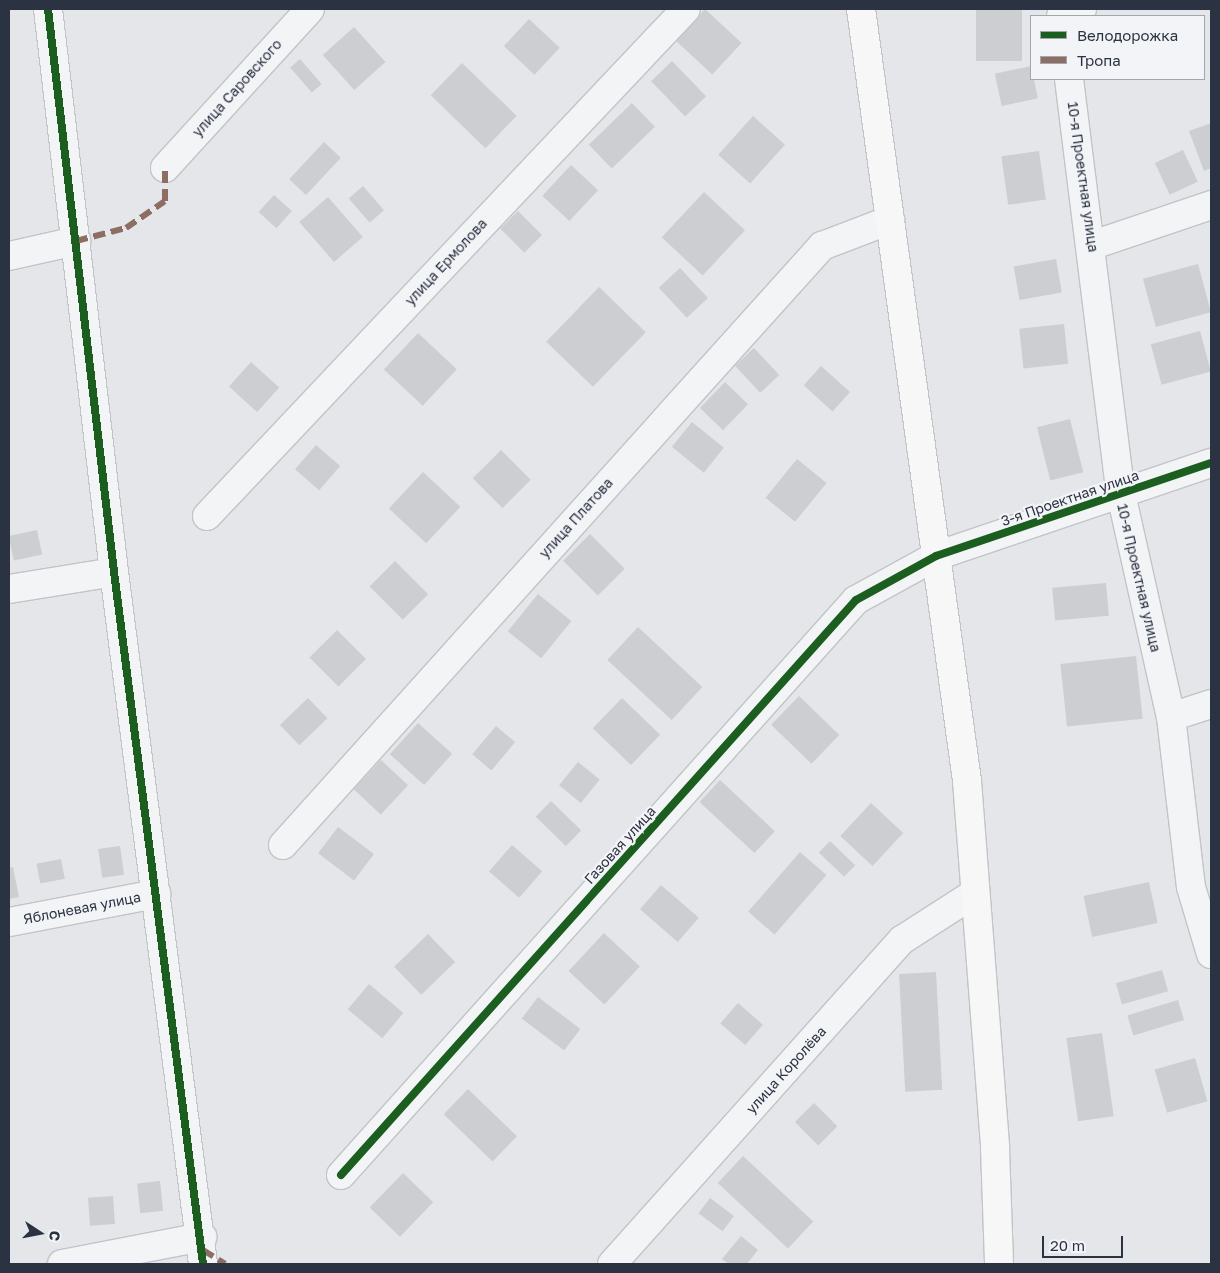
<!DOCTYPE html>
<meta charset="utf-8">
<style>
body{margin:0}
#map{position:relative;width:1220px;height:1273px;overflow:hidden;background:#e4e6e9;font-family:"Golos Text",sans-serif}
div>[style]{position:absolute}
[style*='--x']{left:calc(var(--x)*1px);top:calc(var(--y)*1px);width:calc(var(--w)*1px);rotate:calc(var(--a)*1deg)}
.building>*{inset:0;background:#ccced1;transform-origin:0 0}
.roads{filter:drop-shadow(1px 0 #c2c4c7) drop-shadow(-1px 0 #c2c4c7) drop-shadow(0 1px #c2c4c7) drop-shadow(0 -1px #c2c4c7)}
.minor>*{height:28px;margin:-14px;padding:0 14px;transform-origin:14px;border-radius:14px;background:#f3f4f5}
.major>*{height:28px;margin:-14px;padding:0 14px;transform-origin:14px;border-radius:14px;background:#f7f7f7}
.quiet>*{height:6px;margin-top:-3px;transform-origin:0;background:repeating-linear-gradient(90deg,#8d6e63 0 12px,transparent 0 18px)}
.cycleway>*{height:8px;margin:-4px;padding:0 4px;transform-origin:4px;border-radius:4px;background:#1b5e20}
span{translate:-50% -50%;white-space:nowrap;text-align:center;line-height:1.15;-webkit-text-stroke:4.5px #f2f4f7;paint-order:stroke}
.street-label{font-size:14px;color:#2b3241}
.frame{position:absolute;inset:0;border:10px solid #2b3241;pointer-events:none}
.legend{position:absolute;left:1030px;top:15px;width:175px;height:65px;box-sizing:border-box;background:#f2f4f7;border:1px solid #a2a6ae;margin:0;padding:6px 9px;list-style:none;font-size:15px;color:#2b3241}
.legend li{display:flex;align-items:center;gap:10px;height:25px}
.legend b{width:25px;border:1px solid #a2a6ae}
.north{position:absolute;left:15px;top:1208px;width:50px;height:50px;-webkit-text-stroke:4px #f2f4f7;paint-order:stroke;rotate:101deg;font-size:14px;font-weight:700;line-height:20px;text-align:center;color:#2b3241}
.north::after{content:'';display:block;margin:auto;width:18px;height:22px;background:#2b3241;clip-path:polygon(50% 0,100% 100%,50% 72%,0 100%)}
.scale{position:absolute;left:1042px;top:1236px;width:81px;height:22px;box-sizing:border-box;border:2px solid #2b3241;border-top:0;padding-left:6px;font-size:15px;line-height:18px;white-space:nowrap;color:#2b3241;-webkit-text-stroke:4px #f2f4f7;paint-order:stroke}
</style>
<div id="map">
<div class="building">
<div style="left:705px;top:9px;width:50px;height:43px;rotate:43deg"></div>
<div style="left:976px;top:9px;width:46px;height:52px"></div>
<div style="left:529px;top:19px;width:42px;height:37px;rotate:43deg"></div>
<div style="left:354px;top:27px;width:47px;height:42px;rotate:48deg"></div>
<div style="left:300px;top:59px;width:33px;height:13px;rotate:49deg"></div>
<div style="left:672px;top:61px;width:49px;height:29px;rotate:46deg"></div>
<div style="left:462px;top:63px;width:76px;height:45px;rotate:44deg"></div>
<div style="left:1031px;top:66px;width:33px;height:37px;rotate:78deg"></div>
<div style="left:632px;top:103px;width:33px;height:60px;rotate:46deg"></div>
<div style="left:753px;top:116px;width:43px;height:52px;rotate:42deg"></div>
<div style="clip-path:polygon(1211px 123px,1211px 168px,1204px 171px,1189px 131px)"></div>
<div style="left:324px;top:142px;width:23px;height:51px;rotate:43deg"></div>
<div style="left:1183px;top:150px;width:35px;height:31px;rotate:65deg"></div>
<div style="left:1039px;top:151px;width:49px;height:38px;rotate:82deg"></div>
<div style="left:571px;top:165px;width:37px;height:42px;rotate:43deg"></div>
<div style="left:363px;top:186px;width:32px;height:19px;rotate:49deg"></div>
<div style="left:704px;top:192px;width:56px;height:62px;rotate:43deg"></div>
<div style="left:274px;top:195px;width:24px;height:23px;rotate:42deg"></div>
<div style="left:328px;top:197px;width:53px;height:38px;rotate:49deg"></div>
<div style="left:518px;top:211px;width:34px;height:25px;rotate:45deg"></div>
<div style="left:1056px;top:259px;width:34px;height:43px;rotate:80deg"></div>
<div style="left:1198px;top:264px;width:50px;height:57px;rotate:75deg"></div>
<div style="left:680px;top:268px;width:41px;height:29px;rotate:47deg"></div>
<div style="left:599px;top:287px;width:65px;height:76px;rotate:44deg"></div>
<div style="left:1064px;top:324px;width:40px;height:45px;rotate:84deg"></div>
<div style="left:1200px;top:331px;width:42px;height:51px;rotate:75deg"></div>
<div style="left:418px;top:333px;width:53px;height:50px;rotate:43deg"></div>
<div style="left:754px;top:348px;width:37px;height:26px;rotate:47deg"></div>
<div style="left:251px;top:362px;width:38px;height:33px;rotate:42deg"></div>
<div style="left:821px;top:366px;width:39px;height:26px;rotate:42deg"></div>
<div style="left:725px;top:382px;width:32px;height:36px;rotate:44deg"></div>
<div style="left:1070px;top:419px;width:55px;height:34px;rotate:76deg"></div>
<div style="left:692px;top:422px;width:41px;height:32px;rotate:39deg"></div>
<div style="left:316px;top:445px;width:32px;height:32px;rotate:41deg"></div>
<div style="left:501px;top:450px;width:42px;height:40px;rotate:45deg"></div>
<div style="left:797px;top:459px;width:38px;height:50px;rotate:39deg"></div>
<div style="left:423px;top:472px;width:51px;height:50px;rotate:43deg"></div>
<div style="left:37px;top:530px;width:25px;height:29px;rotate:78deg"></div>
<div style="left:590px;top:534px;width:49px;height:38px;rotate:45deg"></div>
<div style="left:395px;top:561px;width:47px;height:36px;rotate:45deg"></div>
<div style="left:1106px;top:583px;width:33px;height:54px;rotate:85deg"></div>
<div style="left:538px;top:594px;width:43px;height:48px;rotate:39deg"></div>
<div style="left:638px;top:627px;width:88px;height:45px;rotate:43deg"></div>
<div style="left:337px;top:630px;width:41px;height:39px;rotate:45deg"></div>
<div style="left:1136px;top:656px;width:63px;height:76px;rotate:84deg"></div>
<div style="left:799px;top:696px;width:56px;height:40px;rotate:44deg"></div>
<div style="left:308px;top:698px;width:28px;height:39px;rotate:46deg"></div>
<div style="left:622px;top:698px;width:53px;height:42px;rotate:44deg"></div>
<div style="left:418px;top:723px;width:46px;height:42px;rotate:42deg"></div>
<div style="left:496px;top:726px;width:25px;height:37px;rotate:40deg"></div>
<div style="left:381px;top:760px;width:37px;height:40px;rotate:43deg"></div>
<div style="left:578px;top:762px;width:28px;height:30px;rotate:39deg"></div>
<div style="left:720px;top:780px;width:75px;height:30px;rotate:43deg"></div>
<div style="left:551px;top:801px;width:42px;height:22px;rotate:44deg"></div>
<div style="left:871px;top:803px;width:44px;height:45px;rotate:43deg"></div>
<div style="left:338px;top:827px;width:45px;height:33px;rotate:37deg"></div>
<div style="left:830px;top:841px;width:35px;height:16px;rotate:44deg"></div>
<div style="left:512px;top:845px;width:40px;height:35px;rotate:41deg"></div>
<div style="left:120px;top:846px;width:29px;height:22px;rotate:82deg"></div>
<div style="left:800px;top:852px;width:35px;height:79px;rotate:41deg"></div>
<div style="left:61px;top:859px;width:20px;height:25px;rotate:79deg"></div>
<div style="clip-path:polygon(13px 867px,19px 897px,9px 899px,9px 868px)"></div>
<div style="left:1149px;top:882px;width:42px;height:67px;rotate:78deg"></div>
<div style="left:661px;top:885px;width:50px;height:32px;rotate:41deg"></div>
<div style="left:604px;top:933px;width:49px;height:52px;rotate:43deg"></div>
<div style="left:428px;top:934px;width:39px;height:47px;rotate:46deg"></div>
<div style="left:1162px;top:970px;width:22px;height:48px;rotate:74deg"></div>
<div style="left:936px;top:972px;width:118px;height:37px;rotate:87deg"></div>
<div style="left:369px;top:984px;width:45px;height:33px;rotate:40deg"></div>
<div style="left:538px;top:997px;width:53px;height:27px;rotate:37deg"></div>
<div style="left:1178px;top:1000px;width:21px;height:53px;rotate:73deg"></div>
<div style="left:738px;top:1003px;width:33px;height:27px;rotate:41deg"></div>
<div style="left:1102px;top:1033px;width:84px;height:36px;rotate:82deg"></div>
<div style="left:1195px;top:1058px;width:45px;height:42px;rotate:74deg"></div>
<div style="left:468px;top:1089px;width:68px;height:35px;rotate:44deg"></div>
<div style="left:814px;top:1103px;width:33px;height:27px;rotate:45deg"></div>
<div style="left:743px;top:1156px;width:96px;height:37px;rotate:43deg"></div>
<div style="left:403px;top:1173px;width:42px;height:48px;rotate:44deg"></div>
<div style="left:160px;top:1181px;width:30px;height:23px;rotate:84deg"></div>
<div style="left:113px;top:1196px;width:28px;height:25px;rotate:86deg"></div>
<div style="left:710px;top:1198px;width:30px;height:19px;rotate:37deg"></div>
<div style="clip-path:polygon(741px 1236px,758px 1250px,747px 1264px,729px 1264px,722px 1259px)"></div>
</div>
<div class="roads">
<div class="minor">
<div style="--x:48;--y:9;--w:567;--a:83.31"></div>
<div style="--x:114;--y:572;--w:698;--a:82.67"></div>
<div style="--x:1061;--y:16;--w:22;--a:-18"></div>
<div style="--x:1069;--y:79;--w:418;--a:82.9"></div>
<div style="--x:1121;--y:494;--w:229;--a:77.4"></div>
<div style="--x:1171;--y:717;--w:171;--a:83.3"></div>
<div style="--x:1191;--y:887;--w:70;--a:73.4"></div>
<div style="--x:165;--y:168;--w:215;--a:-47.6"></div>
<div style="--x:1093;--y:245;--w:125;--a:-18.7"></div>
<div style="--x:9;--y:256;--w:69;--a:-12.6"></div>
<div style="--x:207;--y:516;--w:697;--a:-46.63"></div>
<div style="--x:9;--y:589;--w:106;--a:-9.2"></div>
<div style="--x:1171;--y:717;--w:42;--a:-18"></div>
<div style="--x:283;--y:845;--w:806;--a:-48.02"></div>
<div style="--x:822;--y:246;--w:73;--a:-20.9"></div>
<div style="--x:9;--y:922;--w:150;--a:-10.8"></div>
<div style="--x:341;--y:1175;--w:772;--a:-48.15"></div>
<div style="--x:856;--y:600;--w:91;--a:-28.8"></div>
<div style="--x:936;--y:556;--w:290;--a:-18.7"></div>
<div style="--x:62;--y:1264;--w:143;--a:-10.9"></div>
<div style="--x:612;--y:1264;--w:435;--a:-48.2"></div>
<div style="--x:902;--y:940;--w:87;--a:-32.8"></div>
</div>
<div class="major">
<div style="--x:861;--y:9;--w:779;--a:82.18"></div>
<div style="--x:967;--y:781;--w:368;--a:85.6"></div>
<div style="--x:995;--y:1148;--w:116;--a:88"></div>
</div>
</div>
<div class="quiet">
<div style="--x:76;--y:241;--w:52;--a:-14.6"></div>
<div style="--x:126;--y:228;--w:47;--a:-34.7"></div>
<div style="--x:165;--y:201;--w:33;--a:-90"></div>
<div style="--x:203;--y:1250;--w:26;--a:32"></div>
</div>
<div class="cycleway">
<div style="--x:48;--y:9;--w:567;--a:83.31"></div>
<div style="--x:114;--y:572;--w:698;--a:82.67"></div>
<div style="--x:341;--y:1175;--w:772;--a:-48.15"></div>
<div style="--x:856;--y:600;--w:91;--a:-28.8"></div>
<div style="--x:936;--y:556;--w:290;--a:-18.7"></div>
</div>
<div class="street-label">
<span style="left:237px;top:88px;rotate:-48deg">улица Саровского</span>
<span style="left:1083px;top:177px;rotate:82deg">10-я Проектная улица</span>
<span style="left:446px;top:262px;rotate:-47deg">улица Ермолова</span>
<span style="left:1070px;top:498px;rotate:-19deg">3-я Проектная улица</span>
<span style="left:576px;top:518px;rotate:-48deg">улица Платова</span>
<span style="left:1139px;top:578px;rotate:77deg">10-я Проектная улица</span>
<span style="left:620px;top:845px;rotate:-48deg">Газовая улица</span>
<span style="left:82px;top:908px;rotate:-11deg">Яблоневая улица</span>
<span style="left:786px;top:1070px;rotate:-48deg">улица Королёва</span>
</div>
<div class="frame"></div>
<ul class="legend">
<li><b style="height:6px;background:#1b5e20"></b>Велодорожка</li>
<li><b style="height:6px;background:#8d6e63"></b>Тропа</li>
</ul>
<div class="north">С</div>
<div class="scale">20 m</div>
</div>
